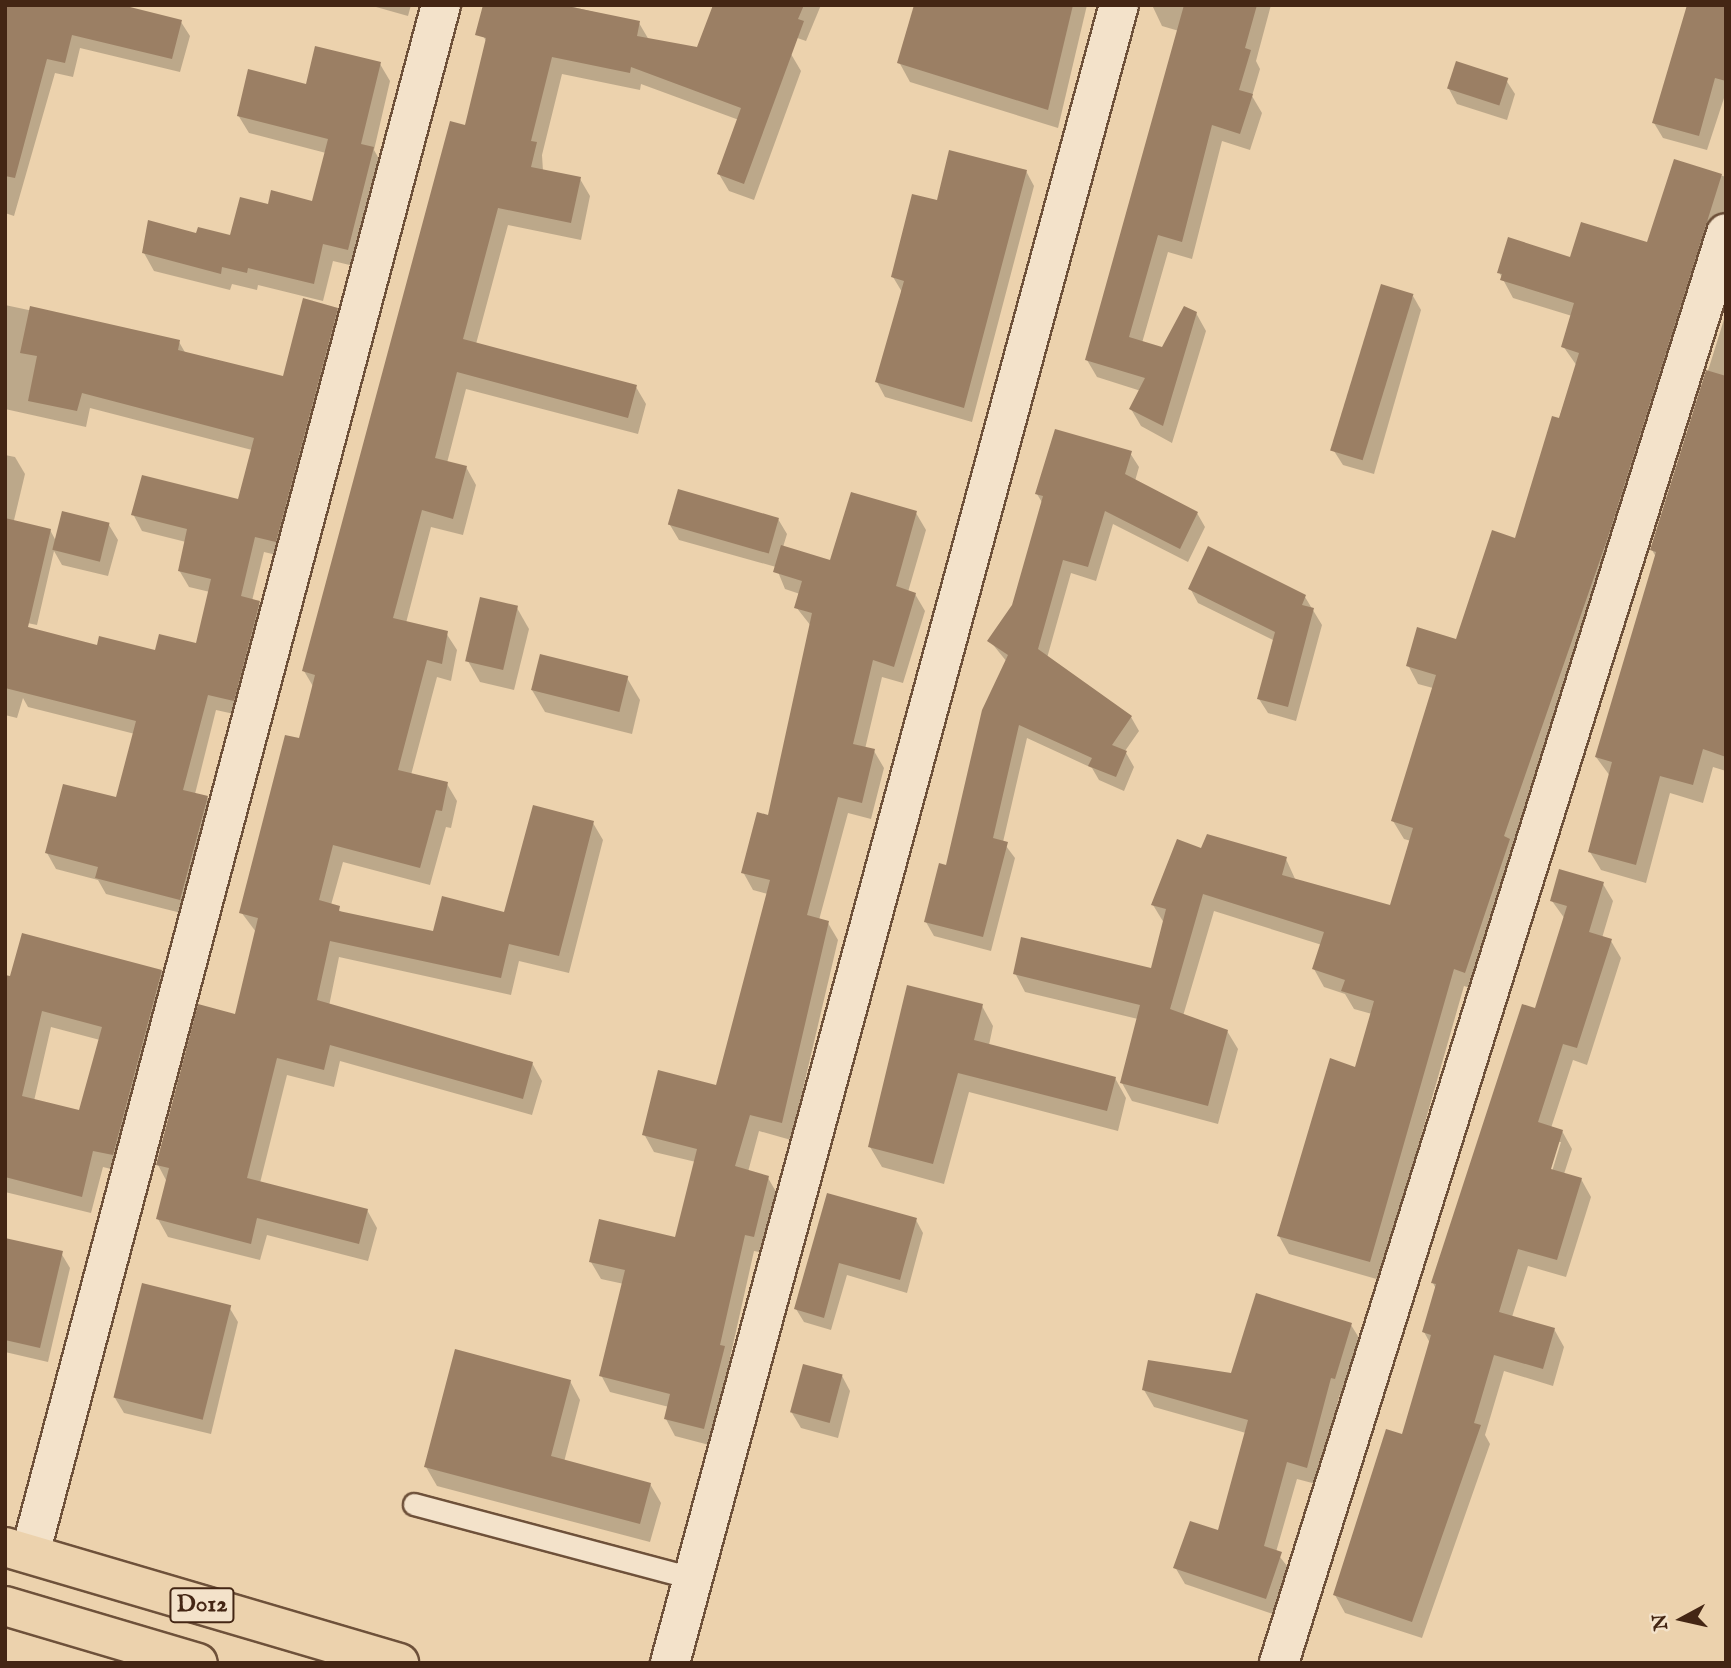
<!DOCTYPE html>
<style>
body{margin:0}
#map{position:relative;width:1731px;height:1668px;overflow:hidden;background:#ecd2ad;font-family:"IM FELL English",serif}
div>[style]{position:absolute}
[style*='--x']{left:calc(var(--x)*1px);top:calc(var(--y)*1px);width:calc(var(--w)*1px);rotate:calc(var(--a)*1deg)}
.shadow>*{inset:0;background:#0003}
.building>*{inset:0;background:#9b7f64;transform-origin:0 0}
.roads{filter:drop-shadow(2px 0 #6e513a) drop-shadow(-2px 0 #6e513a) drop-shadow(0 2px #6e513a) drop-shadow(0 -2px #6e513a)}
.service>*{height:21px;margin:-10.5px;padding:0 10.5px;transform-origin:10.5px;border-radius:10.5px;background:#f3e2ca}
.minor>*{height:38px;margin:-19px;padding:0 19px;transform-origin:19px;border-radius:19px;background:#f3e2ca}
.trunk>*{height:38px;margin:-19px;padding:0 19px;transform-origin:19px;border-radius:19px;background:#ecd2ad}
span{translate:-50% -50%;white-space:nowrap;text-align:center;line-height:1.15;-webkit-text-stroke:6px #f3e2ca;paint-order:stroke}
.shield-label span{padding:2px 5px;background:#f3e2ca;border:2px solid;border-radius:5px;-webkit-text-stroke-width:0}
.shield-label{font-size:24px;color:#442614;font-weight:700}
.frame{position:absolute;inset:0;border:7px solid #442614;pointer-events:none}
.north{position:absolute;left:1647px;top:1584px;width:70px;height:70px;-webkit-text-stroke:5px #f3e2ca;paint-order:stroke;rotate:262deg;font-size:19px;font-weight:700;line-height:28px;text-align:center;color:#442614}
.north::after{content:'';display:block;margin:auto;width:24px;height:32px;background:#442614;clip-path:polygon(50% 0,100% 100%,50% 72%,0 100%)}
</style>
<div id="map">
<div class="shadow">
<div style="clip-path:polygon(5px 5px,181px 22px,190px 36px,180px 72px,80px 48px,73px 77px,55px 73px,14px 216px,5px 213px)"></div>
<div style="clip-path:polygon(369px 5px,411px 5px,408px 16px)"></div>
<div style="clip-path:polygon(485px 5px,565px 5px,639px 23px,649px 40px,698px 49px,791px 54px,801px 71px,754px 200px,729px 191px,719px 174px,739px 120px,641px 84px,640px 90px,562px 74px,542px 155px,543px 171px,580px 179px,590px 196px,581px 240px,508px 225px,476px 344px,636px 387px,646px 404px,638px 434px,466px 389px,447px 463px,466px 467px,476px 485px,463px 535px,431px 527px,406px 623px,446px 633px,457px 650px,451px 681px,437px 677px,411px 775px,447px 784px,457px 801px,451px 828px,446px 827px,430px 885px,343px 862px,331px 905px,343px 913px,434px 933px,505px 914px,593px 823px,603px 840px,569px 973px,519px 961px,511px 995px,339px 957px,329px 1006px,532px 1063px,542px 1081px,532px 1115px,340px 1061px,334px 1087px,287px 1075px,260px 1183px,367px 1210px,377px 1228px,368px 1261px,267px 1235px,260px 1260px,168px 1237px,158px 1219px,167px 1182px,158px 1165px,236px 1016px,256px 932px,241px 912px,300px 740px,314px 688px,304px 671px,489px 46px,479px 29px)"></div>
<div style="clip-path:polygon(723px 5px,821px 5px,806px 41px,728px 14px)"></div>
<div style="clip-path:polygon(945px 5px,1087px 5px,1058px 128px,910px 82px,899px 62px)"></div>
<div style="clip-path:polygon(1152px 5px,1271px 5px,1256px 61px,1260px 69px,1252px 96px,1262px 113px,1250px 150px,1222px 141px,1192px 259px,1168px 252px,1142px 343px,1163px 349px,1196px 313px,1206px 331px,1172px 443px,1141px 426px,1131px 409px,1141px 391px,1097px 377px,1087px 360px,1179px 31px,1162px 26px)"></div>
<div style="clip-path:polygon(1726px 5px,1726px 92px,1707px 150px,1663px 138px,1654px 123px)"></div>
<div style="clip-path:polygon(380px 64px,390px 81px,374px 150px,383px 166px,358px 267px,333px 261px,323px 301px,258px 285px,257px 290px,232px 284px,230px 290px,154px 271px,144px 253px,198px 235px,232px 237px,269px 206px,313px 203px,326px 153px,249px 133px,238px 115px,307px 86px)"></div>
<div style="clip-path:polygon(1506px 80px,1515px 94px,1507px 120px,1457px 104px,1449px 89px)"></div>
<div style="clip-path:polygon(1675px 161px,1726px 177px,1726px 235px,1476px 990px,1464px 986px,1380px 1280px,1289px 1254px,1279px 1236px,1356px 1069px,1372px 1014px,1354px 1009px,1345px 994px,1324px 987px,1314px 969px,1322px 945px,1214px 911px,1183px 1016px,1227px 1031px,1238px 1049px,1218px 1124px,1132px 1101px,1122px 1083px,1138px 1019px,1025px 992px,1015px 973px,1152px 970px,1164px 923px,1153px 905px,1202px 850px,1286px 859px,1296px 881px,1391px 907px,1411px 841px,1404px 839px,1393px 821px,1433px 688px,1418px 684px,1408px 665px,1457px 641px,1517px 540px,1577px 366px,1563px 346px,1572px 316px,1513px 298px,1499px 272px,1649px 245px)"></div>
<div style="clip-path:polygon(1026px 171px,1034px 186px,972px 422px,885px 397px,877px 382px,902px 292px,893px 277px,938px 202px)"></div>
<div style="clip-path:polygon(1413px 296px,1421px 310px,1374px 474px,1343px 465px,1334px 451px)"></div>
<div style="clip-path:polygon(5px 305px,179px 342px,186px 354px,284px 378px,337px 309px,346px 325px,285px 557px,264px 552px,252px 601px,258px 602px,268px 618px,243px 716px,216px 710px,195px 794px,207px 798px,217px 814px,189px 915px,106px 894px,98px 880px,56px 869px,47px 853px,118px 799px,135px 734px,28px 707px,23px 698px,17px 718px,5px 715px,5px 673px,99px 647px,156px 652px,197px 646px,210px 592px,189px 587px,179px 570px,186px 542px,142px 531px,133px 514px,240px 501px,252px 450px,90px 408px,86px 427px,5px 409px)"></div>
<div style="clip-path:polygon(1726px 313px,1726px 771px,1713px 767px,1703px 803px,1670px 793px,1646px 883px,1601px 870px,1590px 852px,1610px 776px,1596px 757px,1656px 557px,1652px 550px)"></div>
<div style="clip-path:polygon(1130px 453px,1139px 467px,1135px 481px,1197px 513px,1205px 527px,1188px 562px,1113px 524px,1096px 581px,1071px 573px,1047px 658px,1131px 717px,1139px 731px,1125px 751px,1134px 767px,1124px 791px,1099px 780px,1092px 768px,1027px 738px,1003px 842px,1015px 858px,991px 951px,934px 936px,926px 922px,947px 867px,1007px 662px,990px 641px,1014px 606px,1043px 504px,1037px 494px)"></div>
<div style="clip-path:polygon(5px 455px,15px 457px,25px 474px,5px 558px)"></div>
<div style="clip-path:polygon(916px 513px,926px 530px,908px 592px,915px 594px,925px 611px,903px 683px,882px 677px,865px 749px,874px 751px,884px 768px,871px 819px,848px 813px,819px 920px,828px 923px,838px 940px,791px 1140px,759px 1131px,748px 1172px,768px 1178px,778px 1195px,764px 1253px,754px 1251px,730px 1358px,734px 1365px,713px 1446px,675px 1436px,666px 1419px,669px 1407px,610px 1392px,601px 1375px,624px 1284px,601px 1279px,591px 1262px,676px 1239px,696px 1162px,654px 1152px,644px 1134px,717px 1087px,768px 894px,753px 890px,743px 872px,769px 817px,811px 626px,796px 607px,800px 594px,785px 589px,776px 567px,679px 540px,670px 525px,778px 519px,787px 534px,783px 547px,831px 562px)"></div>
<div style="clip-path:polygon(109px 525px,118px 540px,108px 576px,62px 565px,54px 551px,37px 625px,8px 619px,50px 530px,56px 541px)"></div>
<div style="clip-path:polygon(1190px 588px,1305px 597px,1322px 625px,1296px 721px,1268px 713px,1259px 699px,1275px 641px,1198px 603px)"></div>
<div style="clip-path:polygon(517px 608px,529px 629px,514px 690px,480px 682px,468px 661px)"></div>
<div style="clip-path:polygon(627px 678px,640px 700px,632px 734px,545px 712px,532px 690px)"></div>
<div style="clip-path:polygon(evenodd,1603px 884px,1613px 901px,1602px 938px,1611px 941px,1621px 958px,1587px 1065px,1573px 1060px,1551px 1128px,1562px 1131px,1572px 1149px,1564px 1174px,1581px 1179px,1591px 1197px,1566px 1277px,1528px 1266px,1512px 1317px,1554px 1329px,1564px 1347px,1553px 1386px,1504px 1371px,1485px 1435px,1490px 1444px,1422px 1638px,1345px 1613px,1335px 1595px,1403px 1436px,1430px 1343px,1424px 1332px,1436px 1289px,1433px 1283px,1536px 1010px,1565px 919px,1552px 901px,1603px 884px,1558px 1142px,1561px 1142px,1550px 1178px,1547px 1176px,1558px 1142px)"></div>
<div style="clip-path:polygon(evenodd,161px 971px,171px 988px,123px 1172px,103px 1167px,91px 1213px,5px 1192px,5px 977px,161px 971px,51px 1027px,100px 1040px,80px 1112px,34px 1101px,51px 1027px)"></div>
<div style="clip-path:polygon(982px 1006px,993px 1026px,989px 1045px,1115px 1078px,1126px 1098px,1118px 1131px,969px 1092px,944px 1184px,882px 1167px,870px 1147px)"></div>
<div style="clip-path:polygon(828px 1195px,916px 1220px,923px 1233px,907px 1293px,847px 1275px,831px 1330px,804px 1322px,796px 1309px)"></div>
<div style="clip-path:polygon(5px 1241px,61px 1253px,70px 1268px,48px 1362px,5px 1352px)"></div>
<div style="clip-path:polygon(229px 1307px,238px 1322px,211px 1434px,124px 1413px,115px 1398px)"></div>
<div style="clip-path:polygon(1351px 1325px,1361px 1341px,1344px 1395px,1340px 1394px,1316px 1484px,1297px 1479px,1276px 1552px,1291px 1571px,1276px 1615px,1185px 1584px,1175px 1567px,1219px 1533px,1246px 1433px,1154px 1407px,1144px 1390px,1232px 1375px)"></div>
<div style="clip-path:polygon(842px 1376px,850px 1391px,838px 1438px,801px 1428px,792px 1413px)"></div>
<div style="clip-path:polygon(570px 1381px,580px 1400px,564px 1462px,650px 1484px,661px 1503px,650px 1542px,437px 1486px,426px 1467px)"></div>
</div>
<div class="building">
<div style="clip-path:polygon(5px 5px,122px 5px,182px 20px,172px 59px,72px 35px,65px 63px,47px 59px,15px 178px,5px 176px)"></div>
<div style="clip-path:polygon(483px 5px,562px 5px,640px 21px,637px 36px,697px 47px,713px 5px,804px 5px,798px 19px,804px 21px,744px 184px,717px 174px,741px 108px,631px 67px,630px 73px,552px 57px,531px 141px,537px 142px,531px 167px,581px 177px,571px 223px,498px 208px,463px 339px,637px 385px,628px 418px,457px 372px,435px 458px,467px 466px,453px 519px,422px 510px,393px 618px,448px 631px,442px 664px,427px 660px,398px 770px,448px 782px,442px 811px,436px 810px,420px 868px,333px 845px,319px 900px,340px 906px,339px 911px,433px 931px,442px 896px,504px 912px,533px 805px,594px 821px,575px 895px,559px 956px,509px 944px,501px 978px,330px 941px,317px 1000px,533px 1062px,523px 1099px,330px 1045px,324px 1070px,277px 1058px,247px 1178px,368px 1209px,359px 1244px,257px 1218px,251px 1244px,156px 1219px,169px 1168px,156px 1165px,198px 1004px,235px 1014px,258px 918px,239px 913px,285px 735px,299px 738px,315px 675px,302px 671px,450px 121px,465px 125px,486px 38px,475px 35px)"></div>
<div style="clip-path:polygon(914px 5px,1073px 5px,1048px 110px,897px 63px)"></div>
<div style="clip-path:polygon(1184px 5px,1257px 5px,1245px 48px,1251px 50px,1239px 90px,1253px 94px,1240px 134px,1212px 125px,1182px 242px,1158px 235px,1129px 337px,1162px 347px,1184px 306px,1197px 312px,1163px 426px,1129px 409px,1145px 378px,1085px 360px)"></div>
<div style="clip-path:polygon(1687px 5px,1726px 5px,1726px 81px,1715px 78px,1699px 136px,1652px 123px)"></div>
<div style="clip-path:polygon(315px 46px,381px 62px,361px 144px,374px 147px,348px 250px,323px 244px,314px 284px,248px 268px,247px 273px,222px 267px,221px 274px,142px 253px,148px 220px,196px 233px,198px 227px,230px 235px,240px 197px,268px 204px,271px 190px,312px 201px,328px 139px,237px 116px,248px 69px,306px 84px)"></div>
<div style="left:1456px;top:61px;width:55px;height:29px;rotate:18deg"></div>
<div style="clip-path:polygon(949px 150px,1027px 170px,964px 408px,875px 382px,904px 281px,891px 277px,912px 194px,937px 200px)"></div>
<div style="clip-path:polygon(1674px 159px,1722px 174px,1608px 537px,1504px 836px,1510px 839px,1465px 973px,1454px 969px,1370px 1262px,1277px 1236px,1330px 1058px,1355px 1067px,1374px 1001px,1341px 991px,1345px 980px,1312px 969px,1324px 932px,1203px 894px,1170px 1009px,1228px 1030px,1208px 1106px,1120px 1083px,1140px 1005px,1013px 974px,1021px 937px,1151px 968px,1166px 909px,1151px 905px,1177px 839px,1201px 848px,1207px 834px,1287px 857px,1282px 875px,1390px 905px,1413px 828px,1391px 821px,1436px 675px,1406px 666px,1417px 627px,1456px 639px,1492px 530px,1515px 538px,1552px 416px,1559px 418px,1579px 353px,1561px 347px,1574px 303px,1500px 280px,1502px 274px,1497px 273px,1508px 237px,1570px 257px,1581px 222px,1647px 242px)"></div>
<div style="left:1381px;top:284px;width:34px;height:174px;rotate:17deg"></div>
<div style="clip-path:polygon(303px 298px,338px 308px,276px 542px,255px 537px,241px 596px,260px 601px,234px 701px,208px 695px,183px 790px,208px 796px,180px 900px,95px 878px,98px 867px,45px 853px,63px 784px,116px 797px,136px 721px,5px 688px,5px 518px,51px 529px,28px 627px,97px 645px,99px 636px,155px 650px,159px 634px,196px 643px,211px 579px,178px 571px,187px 529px,131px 515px,142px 475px,238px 499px,254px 438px,82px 393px,77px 411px,28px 401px,37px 356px,20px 353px,30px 306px,180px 340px,178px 350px,283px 376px)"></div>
<div style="clip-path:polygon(1706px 370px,1726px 376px,1726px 757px,1703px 749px,1693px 785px,1660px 776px,1636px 865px,1588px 852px,1612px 762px,1595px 757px,1656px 552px,1650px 550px)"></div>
<div style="clip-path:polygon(1055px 429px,1132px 451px,1125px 474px,1198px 512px,1180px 549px,1105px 511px,1088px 567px,1063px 560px,1038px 649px,1132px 716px,1112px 745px,1127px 751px,1116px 777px,1088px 766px,1092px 758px,1019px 725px,993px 838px,1008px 842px,983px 937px,924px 922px,939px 863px,946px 865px,982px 710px,1008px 655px,987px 641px,1012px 605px,1043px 496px,1035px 494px)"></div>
<div style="left:678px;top:489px;width:105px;height:37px;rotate:16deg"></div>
<div style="clip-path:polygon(851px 492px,917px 511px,896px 586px,916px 593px,894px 667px,873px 660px,853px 744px,875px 749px,862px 803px,838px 797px,807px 915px,829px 921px,782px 1123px,750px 1115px,735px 1166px,769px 1176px,754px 1237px,745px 1235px,720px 1345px,725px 1346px,704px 1429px,664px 1419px,670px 1394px,599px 1376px,625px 1270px,589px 1262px,599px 1219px,675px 1237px,697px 1149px,642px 1135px,658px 1070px,716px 1085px,770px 880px,741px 873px,757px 812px,768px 815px,812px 613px,794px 608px,802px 581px,773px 572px,781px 545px,830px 560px)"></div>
<div style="left:62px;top:511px;width:49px;height:40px;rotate:14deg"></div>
<div style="clip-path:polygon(1208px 546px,1306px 595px,1302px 605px,1314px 608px,1288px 707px,1257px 699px,1275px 632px,1188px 589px)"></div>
<div style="left:480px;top:597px;width:39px;height:66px;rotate:13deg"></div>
<div style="left:540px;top:654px;width:91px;height:37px;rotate:14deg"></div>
<div style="clip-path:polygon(1559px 869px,1604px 882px,1589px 932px,1612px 939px,1577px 1048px,1563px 1044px,1538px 1122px,1563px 1130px,1551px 1169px,1582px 1178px,1557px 1260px,1518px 1249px,1499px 1312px,1555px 1328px,1543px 1369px,1494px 1355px,1474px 1423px,1481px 1425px,1412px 1622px,1333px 1595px,1386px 1429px,1402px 1434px,1431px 1335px,1422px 1332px,1436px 1284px,1431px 1283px,1522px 1004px,1535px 1008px,1567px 906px,1550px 901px)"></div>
<div style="clip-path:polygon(evenodd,22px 933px,162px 970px,113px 1155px,93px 1151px,82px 1197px,5px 1177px,5px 975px,10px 976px,22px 933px,42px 1011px,102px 1027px,79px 1110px,22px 1096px,42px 1011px)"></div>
<div style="clip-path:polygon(907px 985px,983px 1004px,974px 1040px,1116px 1077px,1107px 1111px,958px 1073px,933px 1164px,868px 1147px)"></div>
<div style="clip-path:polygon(827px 1193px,917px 1218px,900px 1280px,839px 1263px,824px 1318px,794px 1309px)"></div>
<div style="clip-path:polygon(5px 1238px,63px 1251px,40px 1348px,5px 1340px)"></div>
<div style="left:142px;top:1283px;width:92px;height:118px;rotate:14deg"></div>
<div style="clip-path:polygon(1256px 1293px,1352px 1323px,1335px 1379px,1331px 1378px,1307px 1468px,1287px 1462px,1264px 1546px,1282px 1552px,1266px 1599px,1173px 1568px,1190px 1521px,1218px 1530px,1248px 1420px,1142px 1390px,1148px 1360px,1231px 1373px)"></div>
<div style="clip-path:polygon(455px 1349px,571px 1380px,551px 1456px,651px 1483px,640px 1524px,424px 1467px)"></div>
<div style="left:803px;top:1364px;width:41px;height:50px;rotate:15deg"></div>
</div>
<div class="roads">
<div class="service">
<div style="--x:414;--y:1504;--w:289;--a:14.9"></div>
</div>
<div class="minor">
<div style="--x:30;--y:1554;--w:1603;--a:-75.14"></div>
<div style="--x:670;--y:1663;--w:1718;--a:-74.85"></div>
<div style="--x:1279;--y:1663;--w:1498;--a:-72.64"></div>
</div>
<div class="trunk">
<div style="--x:5;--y:1547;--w:411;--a:16.4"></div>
<div style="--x:5;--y:1606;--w:201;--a:16.5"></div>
</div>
</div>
<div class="shield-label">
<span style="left:202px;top:1605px">D012</span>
</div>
<div class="frame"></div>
<div class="north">N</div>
</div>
